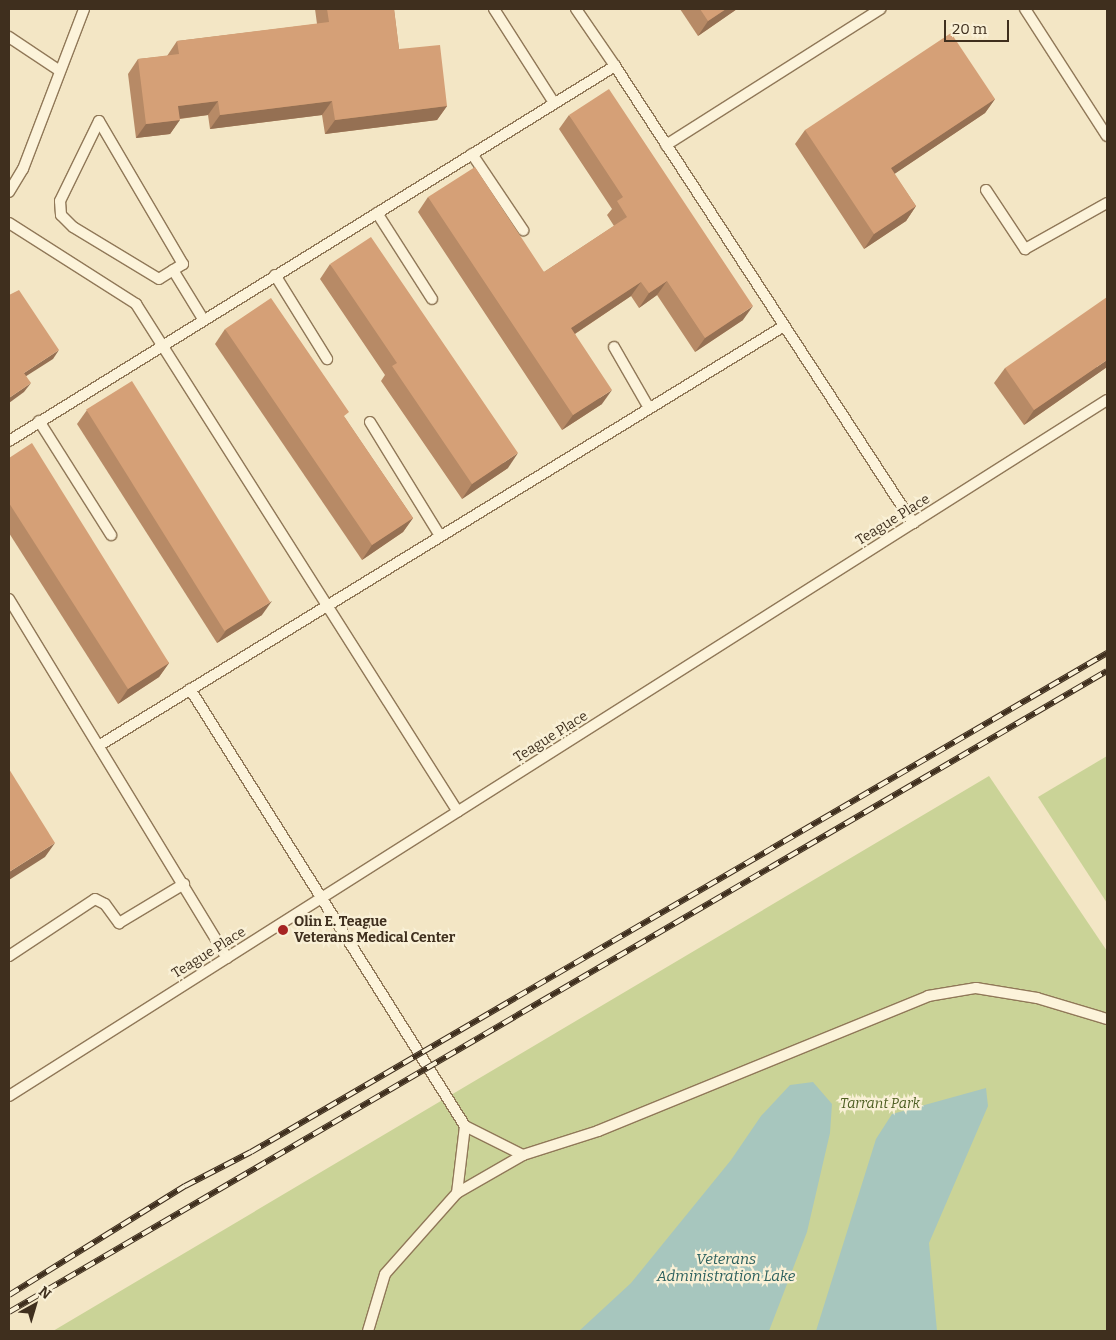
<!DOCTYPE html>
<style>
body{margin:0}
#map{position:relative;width:1116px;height:1340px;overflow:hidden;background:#f3e6c5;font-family:Bitter,serif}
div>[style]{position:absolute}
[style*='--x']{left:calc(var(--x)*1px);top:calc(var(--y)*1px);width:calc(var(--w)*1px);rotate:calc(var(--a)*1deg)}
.green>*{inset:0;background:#cad397}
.water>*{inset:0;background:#a7c6be}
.roads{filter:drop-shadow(1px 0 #907858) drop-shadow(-1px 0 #907858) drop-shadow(0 1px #907858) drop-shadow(0 -1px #907858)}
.service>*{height:10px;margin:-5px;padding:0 5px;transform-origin:5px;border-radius:5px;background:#fcf3da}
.rail>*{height:5.5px;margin-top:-2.75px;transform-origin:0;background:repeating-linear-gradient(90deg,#f9f0d6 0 11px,#3f2f1e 0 22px);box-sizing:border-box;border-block:1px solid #3f2f1e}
.wall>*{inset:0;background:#b78a66}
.shaded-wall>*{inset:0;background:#957053}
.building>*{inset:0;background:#d5a077;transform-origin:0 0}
.dots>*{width:14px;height:14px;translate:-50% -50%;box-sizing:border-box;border:2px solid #f9f0d6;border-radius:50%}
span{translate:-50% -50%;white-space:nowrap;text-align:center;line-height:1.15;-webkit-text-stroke:4.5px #f9f0d6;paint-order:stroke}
.street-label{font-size:14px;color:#3f2f1e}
.poi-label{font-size:14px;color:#3f2f1e;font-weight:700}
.left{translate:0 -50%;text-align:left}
.park-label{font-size:14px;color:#4d5e22;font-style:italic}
.water-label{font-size:15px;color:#2c605e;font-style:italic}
.frame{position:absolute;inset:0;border:10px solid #3f2f1e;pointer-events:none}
.north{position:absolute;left:10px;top:1280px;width:50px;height:50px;-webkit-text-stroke:4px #f9f0d6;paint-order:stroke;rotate:39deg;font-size:14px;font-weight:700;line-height:20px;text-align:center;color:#3f2f1e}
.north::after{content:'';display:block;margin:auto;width:18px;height:22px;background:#3f2f1e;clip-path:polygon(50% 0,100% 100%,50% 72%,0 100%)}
.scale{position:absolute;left:944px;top:20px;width:65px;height:22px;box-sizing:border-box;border:2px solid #3f2f1e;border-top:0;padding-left:6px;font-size:15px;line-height:18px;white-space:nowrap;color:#3f2f1e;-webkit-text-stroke:4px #f9f0d6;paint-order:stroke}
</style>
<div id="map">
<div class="green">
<div style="clip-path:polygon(1107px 756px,1107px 903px,1038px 797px)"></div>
<div style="clip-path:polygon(989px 776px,1107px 951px,1107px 1331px,53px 1331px)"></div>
</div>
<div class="water">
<div style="clip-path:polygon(813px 1082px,832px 1104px,830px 1133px,807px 1232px,769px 1331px,579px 1331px,631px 1283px,731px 1160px,761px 1116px,790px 1085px)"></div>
<div style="clip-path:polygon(986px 1088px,988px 1106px,929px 1243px,937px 1331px,816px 1331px,876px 1139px,892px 1114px)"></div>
</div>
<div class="roads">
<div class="service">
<div style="--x:494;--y:9;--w:112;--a:57.4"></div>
<div style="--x:576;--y:9;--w:69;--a:55.6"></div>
<div style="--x:1025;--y:9;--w:151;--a:57.2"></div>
<div style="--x:9;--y:37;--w:61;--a:33.7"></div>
<div style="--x:99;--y:121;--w:166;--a:59.6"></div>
<div style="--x:183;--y:264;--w:28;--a:148"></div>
<div style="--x:159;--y:279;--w:100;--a:-148.8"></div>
<div style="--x:73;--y:227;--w:17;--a:-135"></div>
<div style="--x:61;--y:215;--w:14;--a:-94"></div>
<div style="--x:60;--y:201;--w:89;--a:-64"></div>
<div style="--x:666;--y:145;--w:254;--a:-32.4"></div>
<div style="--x:472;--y:154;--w:92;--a:56.1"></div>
<div style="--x:986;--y:190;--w:71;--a:56.5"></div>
<div style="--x:1025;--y:249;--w:94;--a:-29.3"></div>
<div style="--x:9;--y:192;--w:27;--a:-59"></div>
<div style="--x:23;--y:169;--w:171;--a:-69.1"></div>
<div style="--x:377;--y:213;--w:102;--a:57.4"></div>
<div style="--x:9;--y:223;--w:151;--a:32.5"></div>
<div style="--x:136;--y:304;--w:601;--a:57.63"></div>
<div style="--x:173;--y:270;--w:57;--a:58.5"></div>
<div style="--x:275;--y:275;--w:99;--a:58.2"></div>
<div style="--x:614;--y:347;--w:70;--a:60.2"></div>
<div style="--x:39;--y:421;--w:135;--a:57.7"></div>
<div style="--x:370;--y:422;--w:134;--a:58.4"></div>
<div style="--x:9;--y:441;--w:713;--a:-31.75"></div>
<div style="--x:615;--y:66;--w:546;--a:56.89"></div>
<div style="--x:9;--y:599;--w:420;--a:58.7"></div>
<div style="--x:190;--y:689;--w:516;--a:57.82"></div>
<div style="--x:465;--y:1126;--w:65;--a:26.6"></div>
<div style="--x:523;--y:1155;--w:79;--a:-17.7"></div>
<div style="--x:598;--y:1131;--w:357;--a:-22.2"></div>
<div style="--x:928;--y:996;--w:49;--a:-9.5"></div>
<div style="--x:976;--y:988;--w:62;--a:9.3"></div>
<div style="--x:1037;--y:998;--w:73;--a:16.7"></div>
<div style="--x:100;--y:745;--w:802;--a:-31.49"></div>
<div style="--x:9;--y:956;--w:103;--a:-33.5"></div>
<div style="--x:95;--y:899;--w:11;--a:27"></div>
<div style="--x:105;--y:904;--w:24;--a:54"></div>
<div style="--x:119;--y:923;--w:76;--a:-31"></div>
<div style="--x:9;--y:1096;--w:1300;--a:-32.37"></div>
<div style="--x:457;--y:1193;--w:76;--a:-29.9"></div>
<div style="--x:368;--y:1331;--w:59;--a:-73.4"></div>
<div style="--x:385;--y:1274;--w:108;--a:-48.4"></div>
<div style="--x:457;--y:1193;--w:67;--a:-83.2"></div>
</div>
</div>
<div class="rail">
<div style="--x:9;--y:1295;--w:207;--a:-31.8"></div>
<div style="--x:185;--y:1186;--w:74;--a:-27.3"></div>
<div style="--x:251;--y:1152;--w:991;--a:-30.24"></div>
<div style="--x:9;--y:1312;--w:1271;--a:-30.28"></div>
</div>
<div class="wall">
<div style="clip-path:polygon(315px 9px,394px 9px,399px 49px,447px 106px,437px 120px,325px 134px,322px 115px,210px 129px,208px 115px,180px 119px,170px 134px,136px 138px,128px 74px,138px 59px,167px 56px,177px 41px,317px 24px)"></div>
<div style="clip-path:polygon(680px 9px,737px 9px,698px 36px)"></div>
<div style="clip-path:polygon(995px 99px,985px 113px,894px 174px,916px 206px,906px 221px,864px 249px,795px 144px,805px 130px)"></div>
<div style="clip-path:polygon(569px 115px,743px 320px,695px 352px,657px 295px,639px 308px,631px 296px,575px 334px,602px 404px,562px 430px,418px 212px,428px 197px,544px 272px,614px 226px,607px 215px,612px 209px,559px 129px)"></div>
<div style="clip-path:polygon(330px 264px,508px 468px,462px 499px,381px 381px,385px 375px,320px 279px)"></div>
<div style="clip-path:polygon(225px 329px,345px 418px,413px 518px,403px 532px,362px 560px,215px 344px)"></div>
<div style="clip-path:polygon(1107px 367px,1024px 425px,994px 383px,1005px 368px)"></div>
<div style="clip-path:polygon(87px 410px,262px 615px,217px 643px,77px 424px)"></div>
<div style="clip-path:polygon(9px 458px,169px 663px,159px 677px,118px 704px,9px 533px)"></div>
</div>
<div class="shaded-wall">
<div style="clip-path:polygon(726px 9px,737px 9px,698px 36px,708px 21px)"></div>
<div style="clip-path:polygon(995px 99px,985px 113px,881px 183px,891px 168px)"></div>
<div style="clip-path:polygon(218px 101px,208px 115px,168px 120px,178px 106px)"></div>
<div style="clip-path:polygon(332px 101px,322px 115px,210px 129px,220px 115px)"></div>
<div style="clip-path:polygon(447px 106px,437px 120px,325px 134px,335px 120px)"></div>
<div style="clip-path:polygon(180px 120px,170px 134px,136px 138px,146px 124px)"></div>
<div style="clip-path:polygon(916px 206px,906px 221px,864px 249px,874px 234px)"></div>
<div style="clip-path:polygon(667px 281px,657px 295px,639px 308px,649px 293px)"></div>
<div style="clip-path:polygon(641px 282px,631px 296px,561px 343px,571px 328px)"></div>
<div style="clip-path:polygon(753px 306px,743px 320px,695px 352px,705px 338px)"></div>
<div style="clip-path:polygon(59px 350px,53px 359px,17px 382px,24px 373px)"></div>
<div style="clip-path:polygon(1107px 360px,1107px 367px,1024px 425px,1034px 410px)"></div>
<div style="clip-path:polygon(31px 383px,24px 392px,9px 403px,9px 398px)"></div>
<div style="clip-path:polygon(612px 390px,602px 404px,562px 430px,573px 415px)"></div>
<div style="clip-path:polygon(518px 453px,508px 468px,462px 499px,472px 484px)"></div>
<div style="clip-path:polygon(413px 518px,403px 532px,362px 560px,372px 545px)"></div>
<div style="clip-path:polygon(272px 601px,262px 615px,217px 643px,227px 629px)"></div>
<div style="clip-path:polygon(169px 663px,159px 677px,118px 704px,128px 689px)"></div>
<div style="clip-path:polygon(55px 843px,45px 857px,9px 880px,9px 872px)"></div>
</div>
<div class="building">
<div style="clip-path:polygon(327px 9px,394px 9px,399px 49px,440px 45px,447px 106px,335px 120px,332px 101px,220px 115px,218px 101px,178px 106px,180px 120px,146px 124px,138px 59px,179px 54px,177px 41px,329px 22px)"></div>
<div style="clip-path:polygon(700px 9px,726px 9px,708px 21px)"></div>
<div style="clip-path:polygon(951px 33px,995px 99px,891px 168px,916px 206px,874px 234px,805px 130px)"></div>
<div style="clip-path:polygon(609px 89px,753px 306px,705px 338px,667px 281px,649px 293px,641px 282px,571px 328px,612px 390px,573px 415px,428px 197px,475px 167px,544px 272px,627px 217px,617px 201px,623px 197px,569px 115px)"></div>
<div style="clip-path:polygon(371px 237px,518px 453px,472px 484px,392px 366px,397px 363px,330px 264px)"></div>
<div style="clip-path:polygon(19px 290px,59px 350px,24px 373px,31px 383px,9px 398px,9px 295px)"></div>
<div style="clip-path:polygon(1107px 297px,1107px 360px,1034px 410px,1005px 368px)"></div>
<div style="clip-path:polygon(271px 298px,349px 412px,344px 416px,413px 518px,372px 545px,225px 329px)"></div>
<div style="left:132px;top:381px;width:261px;height:54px;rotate:58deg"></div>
<div style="clip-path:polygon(32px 443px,169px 663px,128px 689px,9px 503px,9px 458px)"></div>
<div style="clip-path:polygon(9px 769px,55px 843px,9px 872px)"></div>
</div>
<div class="dots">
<div style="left:283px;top:930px;background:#a62422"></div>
</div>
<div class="street-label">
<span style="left:893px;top:520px;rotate:-32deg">Teague Place</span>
<span style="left:551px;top:737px;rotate:-32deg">Teague Place</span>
<span style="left:209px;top:953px;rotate:-32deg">Teague Place</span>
</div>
<div class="poi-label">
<span class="left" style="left:294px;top:930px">Olin E. Teague<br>Veterans Medical Center</span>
</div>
<div class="park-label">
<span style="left:880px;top:1104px">Tarrant Park</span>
</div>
<div class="water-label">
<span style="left:726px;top:1268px">Veterans<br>Administration Lake</span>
</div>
<div class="frame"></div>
<div class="north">N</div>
<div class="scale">20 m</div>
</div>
